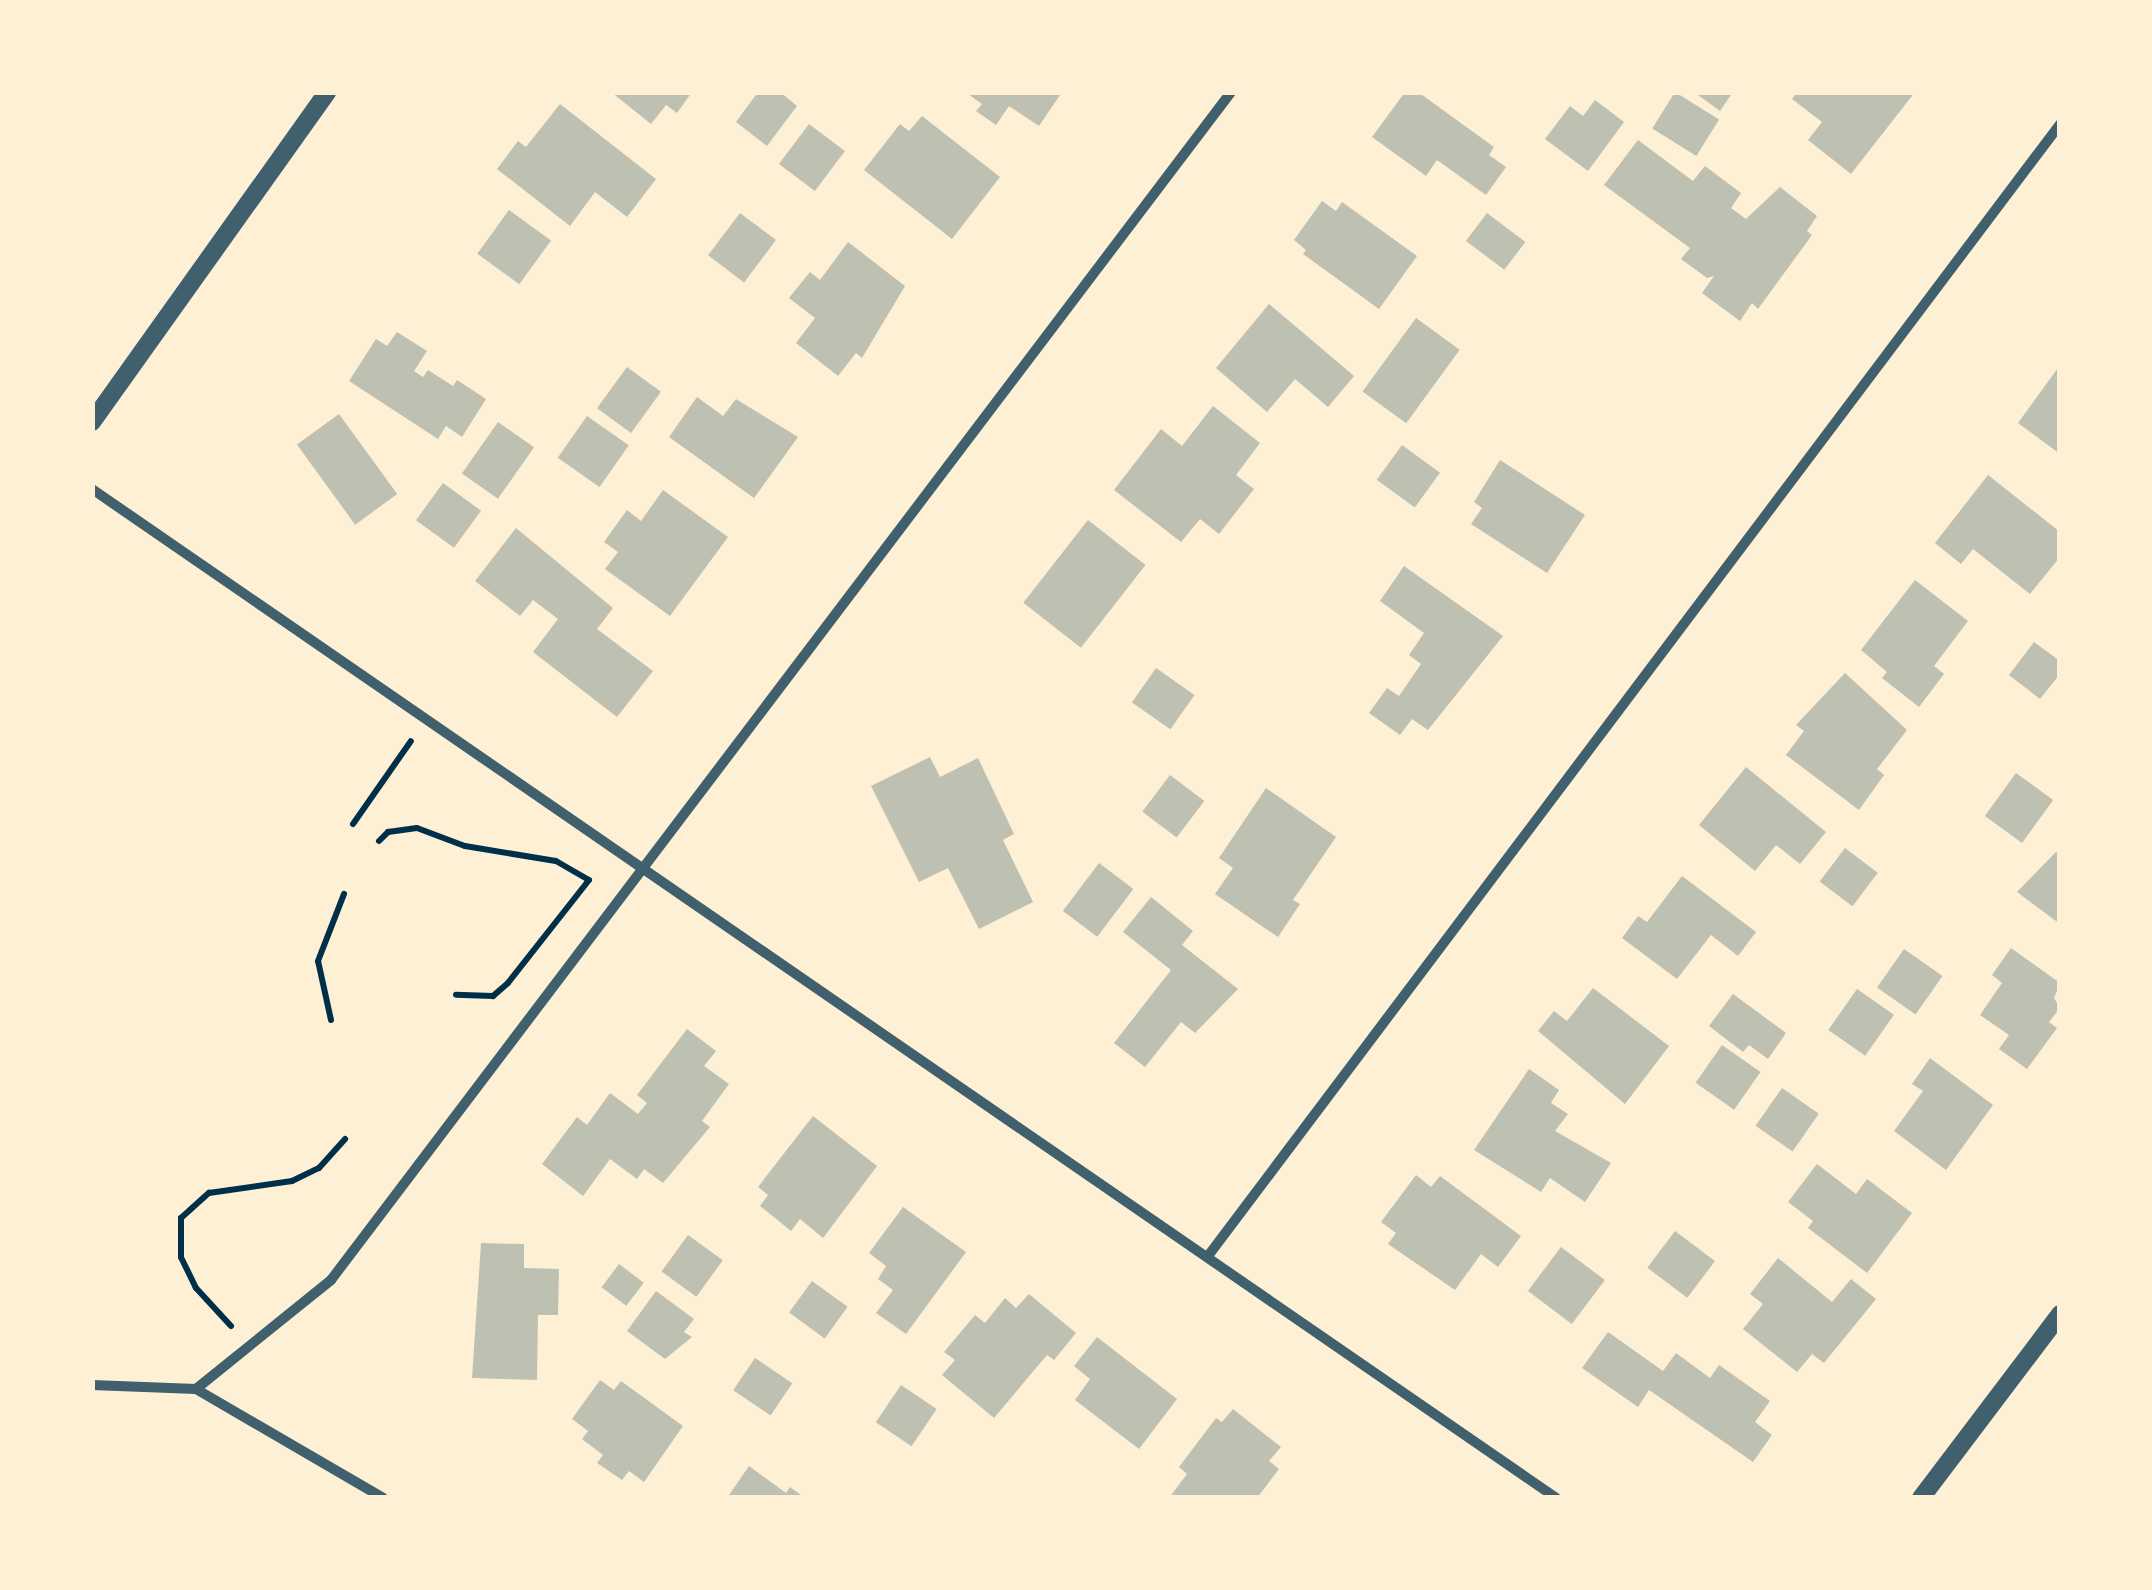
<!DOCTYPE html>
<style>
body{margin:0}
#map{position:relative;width:2152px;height:1590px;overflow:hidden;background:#fdf0d5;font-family:"Nunito Sans",sans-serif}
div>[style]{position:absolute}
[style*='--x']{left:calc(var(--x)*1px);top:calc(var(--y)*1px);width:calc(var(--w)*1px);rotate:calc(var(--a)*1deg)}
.building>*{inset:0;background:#bec0b2;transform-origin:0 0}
.path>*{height:6px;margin:-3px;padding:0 3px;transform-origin:3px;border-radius:3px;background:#003049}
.minor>*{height:10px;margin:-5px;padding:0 5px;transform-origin:5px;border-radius:5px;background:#3f606c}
.tertiary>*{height:18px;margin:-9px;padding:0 9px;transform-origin:9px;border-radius:9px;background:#3f606c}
span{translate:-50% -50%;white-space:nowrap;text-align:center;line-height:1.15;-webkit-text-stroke:10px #fdf0d5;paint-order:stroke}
.frame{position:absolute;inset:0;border:95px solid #fdf0d5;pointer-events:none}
</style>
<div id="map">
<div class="building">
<div style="clip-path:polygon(611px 92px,692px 92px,677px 113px,666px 105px,651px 124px)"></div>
<div style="clip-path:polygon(758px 92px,780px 92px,797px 106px,767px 146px,736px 122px)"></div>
<div style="clip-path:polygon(965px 92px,1062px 92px,1039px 126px,1009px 106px,996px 125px,976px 111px,982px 104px)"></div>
<div style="clip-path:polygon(1405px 92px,1418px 92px,1494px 147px,1489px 155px,1506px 167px,1486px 195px,1437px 160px,1426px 176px,1372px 137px)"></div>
<div style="left:1675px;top:92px;width:52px;height:43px;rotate:32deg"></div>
<div style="clip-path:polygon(1694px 92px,1733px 92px,1720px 111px)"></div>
<div style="clip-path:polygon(1797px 92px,1915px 92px,1851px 174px,1808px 140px,1822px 122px,1792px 99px)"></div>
<div style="clip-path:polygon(1595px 100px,1624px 122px,1588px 171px,1545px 139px,1570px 106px,1583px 116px)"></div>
<div style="clip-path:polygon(560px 104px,656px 179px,627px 217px,595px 192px,570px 226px,497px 169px,518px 141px,526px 147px)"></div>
<div style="clip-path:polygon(922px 116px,1000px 177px,952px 239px,864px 170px,900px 124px,909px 131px)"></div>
<div style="left:809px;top:124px;width:45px;height:50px;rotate:37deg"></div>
<div style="clip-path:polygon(1638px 140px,1693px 181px,1705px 166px,1741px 193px,1731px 208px,1746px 219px,1780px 187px,1817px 216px,1807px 231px,1812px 235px,1758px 309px,1752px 303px,1740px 321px,1702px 293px,1714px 276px,1707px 278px,1681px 259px,1690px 248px,1604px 185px)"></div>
<div style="clip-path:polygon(1322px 201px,1336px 211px,1342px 202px,1417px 256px,1379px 309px,1303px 254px,1306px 250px,1294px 240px)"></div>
<div style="left:509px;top:210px;width:52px;height:54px;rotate:36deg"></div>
<div style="left:740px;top:213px;width:45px;height:53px;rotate:37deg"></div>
<div style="left:1487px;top:213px;width:48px;height:35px;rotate:37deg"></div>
<div style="clip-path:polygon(848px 242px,905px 286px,862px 358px,856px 353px,838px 376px,796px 343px,815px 318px,789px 298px,810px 272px,820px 280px)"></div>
<div style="clip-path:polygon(1269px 304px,1354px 376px,1328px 407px,1295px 379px,1267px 412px,1216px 368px)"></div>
<div style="left:1416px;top:318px;width:54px;height:91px;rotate:36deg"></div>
<div style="clip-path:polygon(397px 332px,427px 351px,414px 371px,423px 377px,428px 370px,453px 386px,457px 380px,486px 399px,462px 437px,446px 426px,438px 439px,349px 381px,376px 339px,387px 346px)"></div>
<div style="clip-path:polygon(2060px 365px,2060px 454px,2018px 423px)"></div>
<div style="left:627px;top:367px;width:42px;height:51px;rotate:36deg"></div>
<div style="clip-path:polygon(697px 397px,723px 416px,736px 399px,798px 437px,754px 498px,669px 437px)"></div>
<div style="clip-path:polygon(1213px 406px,1260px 443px,1236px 475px,1254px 489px,1219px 534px,1200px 519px,1181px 542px,1114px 490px,1161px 429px,1182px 446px)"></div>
<div style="left:339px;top:414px;width:99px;height:52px;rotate:54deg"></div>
<div style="left:587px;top:416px;width:51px;height:51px;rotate:35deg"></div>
<div style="left:498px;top:422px;width:44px;height:63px;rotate:35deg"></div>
<div style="left:1402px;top:445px;width:47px;height:43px;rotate:36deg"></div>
<div style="clip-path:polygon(1500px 460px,1585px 515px,1547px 573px,1471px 524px,1482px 508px,1474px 502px)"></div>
<div style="clip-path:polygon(1988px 475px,2060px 532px,2060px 557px,2030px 594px,1973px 549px,1961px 564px,1935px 543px)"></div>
<div style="left:443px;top:483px;width:47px;height:46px;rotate:36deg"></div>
<div style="clip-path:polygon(663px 490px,728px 537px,670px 616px,605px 569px,618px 552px,604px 542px,627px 510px,641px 521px)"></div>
<div style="left:1088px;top:520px;width:73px;height:105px;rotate:38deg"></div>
<div style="clip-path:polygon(516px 528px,613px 608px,597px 629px,653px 671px,617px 717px,533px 652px,558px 619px,533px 600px,520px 616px,475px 581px)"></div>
<div style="clip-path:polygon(1404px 566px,1503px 636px,1428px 730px,1412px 719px,1400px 735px,1369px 713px,1387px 688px,1399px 696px,1421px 664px,1409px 655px,1424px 633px,1380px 601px)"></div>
<div style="clip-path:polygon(1915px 580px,1968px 621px,1934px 666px,1944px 674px,1919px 707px,1882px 678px,1887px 672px,1861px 650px)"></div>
<div style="clip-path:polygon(2034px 642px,2060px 661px,2060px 674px,2040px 699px,2009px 675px)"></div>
<div style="left:1156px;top:668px;width:47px;height:42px;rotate:35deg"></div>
<div style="clip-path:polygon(1845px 673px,1907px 730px,1877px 769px,1884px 775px,1859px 810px,1786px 755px,1804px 731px,1796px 725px)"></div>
<div style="clip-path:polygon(930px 757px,940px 777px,978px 758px,1014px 834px,1003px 840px,1033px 902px,979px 929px,948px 868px,919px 882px,871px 786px)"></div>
<div style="clip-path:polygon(1746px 767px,1826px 832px,1800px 864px,1776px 845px,1755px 871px,1699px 825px)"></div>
<div style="left:2016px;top:773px;width:46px;height:53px;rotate:36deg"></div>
<div style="left:1170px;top:775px;width:43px;height:46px;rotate:37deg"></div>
<div style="clip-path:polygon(1266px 788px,1336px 837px,1293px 900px,1300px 904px,1278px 937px,1215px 894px,1233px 868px,1219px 858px)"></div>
<div style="left:1845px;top:848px;width:41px;height:42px;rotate:37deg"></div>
<div style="clip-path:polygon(2056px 852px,2060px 854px,2060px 924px,2017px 892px)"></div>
<div style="left:1099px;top:863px;width:43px;height:60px;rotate:37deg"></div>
<div style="clip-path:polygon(1682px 876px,1756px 932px,1738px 956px,1711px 935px,1677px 979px,1622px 938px,1638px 916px,1647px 922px)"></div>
<div style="clip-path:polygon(1151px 897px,1193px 931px,1182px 945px,1238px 989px,1195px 1033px,1181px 1022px,1145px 1067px,1114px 1043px,1171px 970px,1123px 932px)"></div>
<div style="clip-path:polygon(2011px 948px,2060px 983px,2054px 998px,2060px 1008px,2049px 1022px,2057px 1028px,2027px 1069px,1999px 1049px,2009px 1035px,1980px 1015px,2002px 983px,1992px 975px)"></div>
<div style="left:1904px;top:949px;width:47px;height:47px;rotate:35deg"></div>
<div style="clip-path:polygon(1593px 988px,1669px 1046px,1625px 1104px,1538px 1031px,1554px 1011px,1567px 1021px)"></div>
<div style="left:1857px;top:989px;width:45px;height:50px;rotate:35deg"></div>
<div style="clip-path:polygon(1733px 994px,1786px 1033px,1768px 1059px,1749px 1045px,1743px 1052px,1709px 1026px)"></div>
<div style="clip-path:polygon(687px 1029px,716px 1051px,704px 1066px,729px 1084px,702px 1121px,710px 1127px,663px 1183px,644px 1169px,637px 1179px,610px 1159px,583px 1196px,542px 1164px,577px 1117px,587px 1125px,610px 1093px,638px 1114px,647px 1103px,637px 1095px)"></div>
<div style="left:1722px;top:1045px;width:47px;height:46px;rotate:35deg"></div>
<div style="clip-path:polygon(1930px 1058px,1993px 1105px,1946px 1170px,1894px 1131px,1923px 1091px,1912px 1084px)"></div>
<div style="clip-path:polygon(1529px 1069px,1559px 1090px,1551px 1103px,1568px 1114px,1555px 1131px,1611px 1163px,1585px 1202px,1550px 1178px,1541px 1192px,1474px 1150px)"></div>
<div style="left:1782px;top:1088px;width:45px;height:46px;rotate:35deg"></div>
<div style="clip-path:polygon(813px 1116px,877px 1166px,823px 1238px,800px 1219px,791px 1231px,760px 1206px,768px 1195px,758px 1187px)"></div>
<div style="clip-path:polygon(1817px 1164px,1856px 1194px,1867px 1179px,1912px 1213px,1867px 1273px,1808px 1228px,1813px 1221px,1788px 1202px)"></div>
<div style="clip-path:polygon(1416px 1175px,1431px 1187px,1440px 1176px,1521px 1236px,1498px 1267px,1481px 1254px,1455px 1290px,1388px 1244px,1396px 1233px,1381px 1222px)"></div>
<div style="clip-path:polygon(903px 1207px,966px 1252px,906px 1334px,876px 1313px,893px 1290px,878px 1279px,886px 1266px,869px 1253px)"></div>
<div style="left:1675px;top:1231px;width:50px;height:46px;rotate:37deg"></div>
<div style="left:688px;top:1235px;width:43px;height:45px;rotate:36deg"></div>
<div style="clip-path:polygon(481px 1243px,524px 1244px,524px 1268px,559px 1269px,558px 1315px,538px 1315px,537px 1380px,472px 1378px)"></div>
<div style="left:1561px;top:1247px;width:55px;height:55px;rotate:37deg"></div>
<div style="clip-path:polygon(1778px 1258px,1832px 1302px,1851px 1279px,1876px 1299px,1824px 1363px,1812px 1354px,1797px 1372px,1743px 1329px,1763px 1304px,1750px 1294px)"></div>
<div style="left:619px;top:1264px;width:31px;height:29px;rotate:37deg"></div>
<div style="left:812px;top:1281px;width:44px;height:39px;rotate:36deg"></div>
<div style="clip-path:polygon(656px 1291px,694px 1319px,684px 1332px,692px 1337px,665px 1359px,627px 1331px)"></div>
<div style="clip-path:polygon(1029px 1294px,1076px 1333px,1054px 1360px,1047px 1355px,994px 1418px,942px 1375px,955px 1360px,944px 1352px,975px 1315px,985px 1323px,1005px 1298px,1016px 1308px)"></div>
<div style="clip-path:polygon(1608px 1332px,1663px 1371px,1676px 1353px,1710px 1378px,1719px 1365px,1770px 1401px,1755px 1422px,1772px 1435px,1753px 1462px,1649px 1390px,1638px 1407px,1582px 1368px)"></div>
<div style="clip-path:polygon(1097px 1337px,1177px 1399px,1139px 1449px,1075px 1400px,1090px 1379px,1074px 1366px)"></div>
<div style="left:755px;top:1358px;width:45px;height:39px;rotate:34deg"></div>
<div style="clip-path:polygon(600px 1380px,614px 1390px,621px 1381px,683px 1426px,644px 1482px,629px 1471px,622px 1480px,597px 1463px,603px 1455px,582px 1439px,588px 1431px,572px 1419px)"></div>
<div style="left:901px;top:1385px;width:43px;height:45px;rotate:34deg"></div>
<div style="clip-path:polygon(1233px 1409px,1281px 1447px,1269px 1461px,1279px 1469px,1257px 1498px,1169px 1498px,1187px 1474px,1179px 1467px,1216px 1418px,1222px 1422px)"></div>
<div style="clip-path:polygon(749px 1466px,786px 1493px,790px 1487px,805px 1498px,727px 1498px)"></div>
</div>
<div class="path">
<div style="--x:353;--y:824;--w:101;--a:-55.1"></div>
<div style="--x:379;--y:841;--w:13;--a:-45"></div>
<div style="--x:388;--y:832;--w:29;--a:-8"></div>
<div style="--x:417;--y:828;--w:51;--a:20.6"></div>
<div style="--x:465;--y:846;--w:92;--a:9.4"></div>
<div style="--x:556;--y:861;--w:38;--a:30"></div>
<div style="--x:589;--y:880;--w:131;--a:128.2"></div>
<div style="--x:508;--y:983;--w:20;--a:139"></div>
<div style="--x:493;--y:996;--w:37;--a:-178"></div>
<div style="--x:331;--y:1020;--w:60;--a:-102.4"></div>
<div style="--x:318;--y:961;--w:72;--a:-68.8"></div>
<div style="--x:231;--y:1326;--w:52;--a:-132.6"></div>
<div style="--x:196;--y:1288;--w:34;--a:-116"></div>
<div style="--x:181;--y:1257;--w:39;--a:-90"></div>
<div style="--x:181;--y:1218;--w:38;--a:-42"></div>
<div style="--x:209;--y:1193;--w:84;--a:-8.2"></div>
<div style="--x:292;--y:1181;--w:30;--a:-26"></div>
<div style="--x:319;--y:1168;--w:39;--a:-48"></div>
</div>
<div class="minor">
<div style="--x:92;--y:489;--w:1778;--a:34.57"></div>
<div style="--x:1208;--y:1256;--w:1417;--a:-53.03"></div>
<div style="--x:92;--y:1385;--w:104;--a:2.2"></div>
<div style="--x:196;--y:1389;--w:174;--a:-38.9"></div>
<div style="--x:331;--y:1280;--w:1490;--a:-52.85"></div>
<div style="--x:196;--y:1389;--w:216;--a:30.2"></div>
</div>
<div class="tertiary">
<div style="--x:92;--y:422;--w:405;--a:-54.5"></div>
<div style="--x:1921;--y:1498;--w:231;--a:-52.9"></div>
</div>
<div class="frame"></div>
</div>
